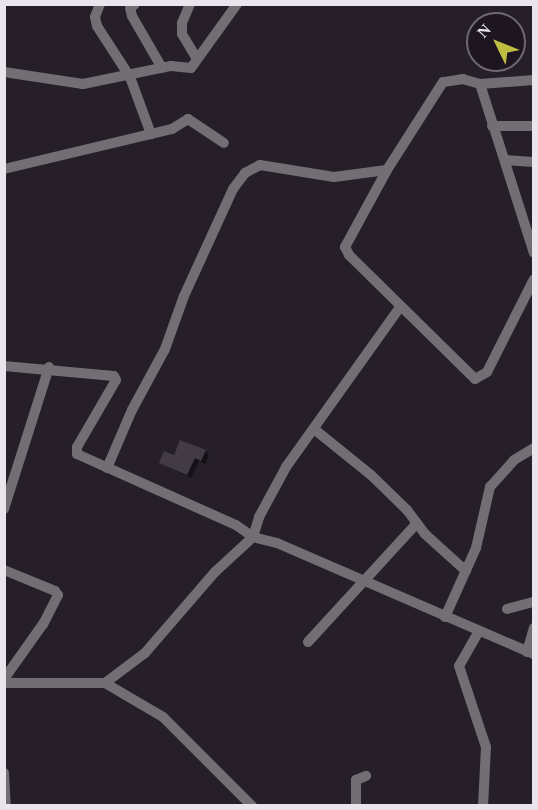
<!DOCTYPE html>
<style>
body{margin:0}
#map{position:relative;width:538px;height:810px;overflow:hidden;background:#261f29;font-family:"Times New Roman",serif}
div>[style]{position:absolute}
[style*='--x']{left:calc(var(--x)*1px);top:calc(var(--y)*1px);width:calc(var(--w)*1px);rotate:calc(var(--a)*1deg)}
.shadow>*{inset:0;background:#0007}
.building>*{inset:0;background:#423a45}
.minor>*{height:10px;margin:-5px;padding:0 5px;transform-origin:5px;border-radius:5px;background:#726e73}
span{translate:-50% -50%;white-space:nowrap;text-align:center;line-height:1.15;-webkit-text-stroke:6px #1d151f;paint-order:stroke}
.frame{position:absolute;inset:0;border:6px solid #eae5ec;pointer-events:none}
.north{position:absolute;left:466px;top:12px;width:60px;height:60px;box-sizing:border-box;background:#1d151f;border:2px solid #6f6871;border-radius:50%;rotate:313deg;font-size:16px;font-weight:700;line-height:24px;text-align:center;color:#eae5ec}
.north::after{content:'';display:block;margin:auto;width:21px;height:27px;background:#bfbe41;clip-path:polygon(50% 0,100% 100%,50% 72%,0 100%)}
</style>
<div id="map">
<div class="shadow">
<div style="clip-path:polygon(205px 451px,209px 455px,205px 464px,199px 461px,191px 478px,161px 463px)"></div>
</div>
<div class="building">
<div style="clip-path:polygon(180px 440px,206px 450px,201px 461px,195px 458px,187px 475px,159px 463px,164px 451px,174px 455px)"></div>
</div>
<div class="minor">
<div style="--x:100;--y:4;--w:14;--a:111"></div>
<div style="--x:95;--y:17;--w:9;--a:77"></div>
<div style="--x:97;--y:26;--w:61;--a:57.1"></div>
<div style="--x:130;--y:77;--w:61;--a:69.8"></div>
<div style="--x:135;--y:4;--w:6;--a:141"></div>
<div style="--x:130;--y:8;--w:8;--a:76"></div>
<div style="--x:132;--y:16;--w:60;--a:60"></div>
<div style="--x:190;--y:4;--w:21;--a:113"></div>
<div style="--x:182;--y:23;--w:11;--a:90"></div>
<div style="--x:182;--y:34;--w:29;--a:59"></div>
<div style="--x:4;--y:72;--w:80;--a:8.6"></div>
<div style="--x:83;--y:84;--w:90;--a:-11.6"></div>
<div style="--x:171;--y:66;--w:20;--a:6"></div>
<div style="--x:191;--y:68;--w:79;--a:-54.3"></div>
<div style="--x:534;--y:80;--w:54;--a:175.8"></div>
<div style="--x:480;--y:84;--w:18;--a:-164"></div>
<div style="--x:463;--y:79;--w:20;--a:171"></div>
<div style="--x:443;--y:82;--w:104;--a:122.5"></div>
<div style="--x:387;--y:170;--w:88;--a:118.6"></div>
<div style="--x:345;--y:247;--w:9;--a:63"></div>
<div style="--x:349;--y:255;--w:177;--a:44.5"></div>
<div style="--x:475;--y:379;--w:14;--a:-30"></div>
<div style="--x:487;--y:372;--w:104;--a:-63.2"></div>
<div style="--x:480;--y:84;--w:177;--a:72.3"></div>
<div style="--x:492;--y:126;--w:42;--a:0"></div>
<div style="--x:505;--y:160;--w:29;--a:4"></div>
<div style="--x:4;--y:169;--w:173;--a:-13.4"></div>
<div style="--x:172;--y:129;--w:19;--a:-32"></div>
<div style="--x:188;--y:119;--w:43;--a:33.7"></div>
<div style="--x:4;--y:366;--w:110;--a:5.2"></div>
<div style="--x:114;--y:376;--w:4;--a:63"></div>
<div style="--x:116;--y:380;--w:78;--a:120.2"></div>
<div style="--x:77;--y:447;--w:7;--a:90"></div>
<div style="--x:77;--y:454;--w:174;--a:24.1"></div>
<div style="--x:236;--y:525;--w:21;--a:35"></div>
<div style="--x:253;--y:537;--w:25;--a:14"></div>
<div style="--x:277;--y:543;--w:280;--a:23.4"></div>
<div style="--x:314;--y:429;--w:73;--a:38.9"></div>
<div style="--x:371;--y:475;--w:50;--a:44.2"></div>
<div style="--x:407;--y:510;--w:30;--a:53"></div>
<div style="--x:425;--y:534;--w:55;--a:42.1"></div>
<div style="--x:107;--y:468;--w:63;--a:-66.7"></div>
<div style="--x:132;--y:410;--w:69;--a:-61.6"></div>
<div style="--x:165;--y:349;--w:56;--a:-70.3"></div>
<div style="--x:184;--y:296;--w:118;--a:-65.4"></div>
<div style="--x:233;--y:189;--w:20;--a:-53"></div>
<div style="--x:245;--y:173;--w:17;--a:-28"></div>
<div style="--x:260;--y:165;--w:75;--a:9.2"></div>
<div style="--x:334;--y:177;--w:53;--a:-7.5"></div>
<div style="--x:4;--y:509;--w:149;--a:-72.4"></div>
<div style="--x:4;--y:570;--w:55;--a:22.4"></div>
<div style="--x:55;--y:591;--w:5;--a:53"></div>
<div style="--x:58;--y:595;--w:33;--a:117"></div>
<div style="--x:43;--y:624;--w:67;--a:125.3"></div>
<div style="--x:507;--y:609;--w:28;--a:-15"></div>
<div style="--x:445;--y:617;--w:76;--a:-65.8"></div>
<div style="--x:476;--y:548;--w:63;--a:-77.1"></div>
<div style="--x:490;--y:487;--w:36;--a:-48"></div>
<div style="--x:514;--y:460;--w:23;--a:-31"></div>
<div style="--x:479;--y:631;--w:40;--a:119.7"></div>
<div style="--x:459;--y:666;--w:85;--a:71.6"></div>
<div style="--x:486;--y:747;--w:59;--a:92.9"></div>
<div style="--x:308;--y:642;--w:161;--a:-47.5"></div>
<div style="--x:527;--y:652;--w:25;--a:-74"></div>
<div style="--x:4;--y:683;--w:101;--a:0"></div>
<div style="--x:105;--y:683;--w:50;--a:-36.9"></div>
<div style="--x:145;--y:653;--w:107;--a:-49.2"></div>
<div style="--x:215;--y:572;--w:52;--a:-42.6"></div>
<div style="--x:253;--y:537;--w:21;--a:-73"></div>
<div style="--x:259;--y:517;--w:57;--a:-61.6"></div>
<div style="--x:286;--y:467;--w:196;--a:-54.5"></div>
<div style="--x:105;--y:683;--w:67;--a:30.4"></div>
<div style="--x:163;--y:717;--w:126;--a:45"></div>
<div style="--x:4;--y:773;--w:33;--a:87"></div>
<div style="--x:356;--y:806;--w:26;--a:-90"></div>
<div style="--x:356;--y:780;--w:11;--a:-22"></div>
</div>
<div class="frame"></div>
<div class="north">N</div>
</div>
